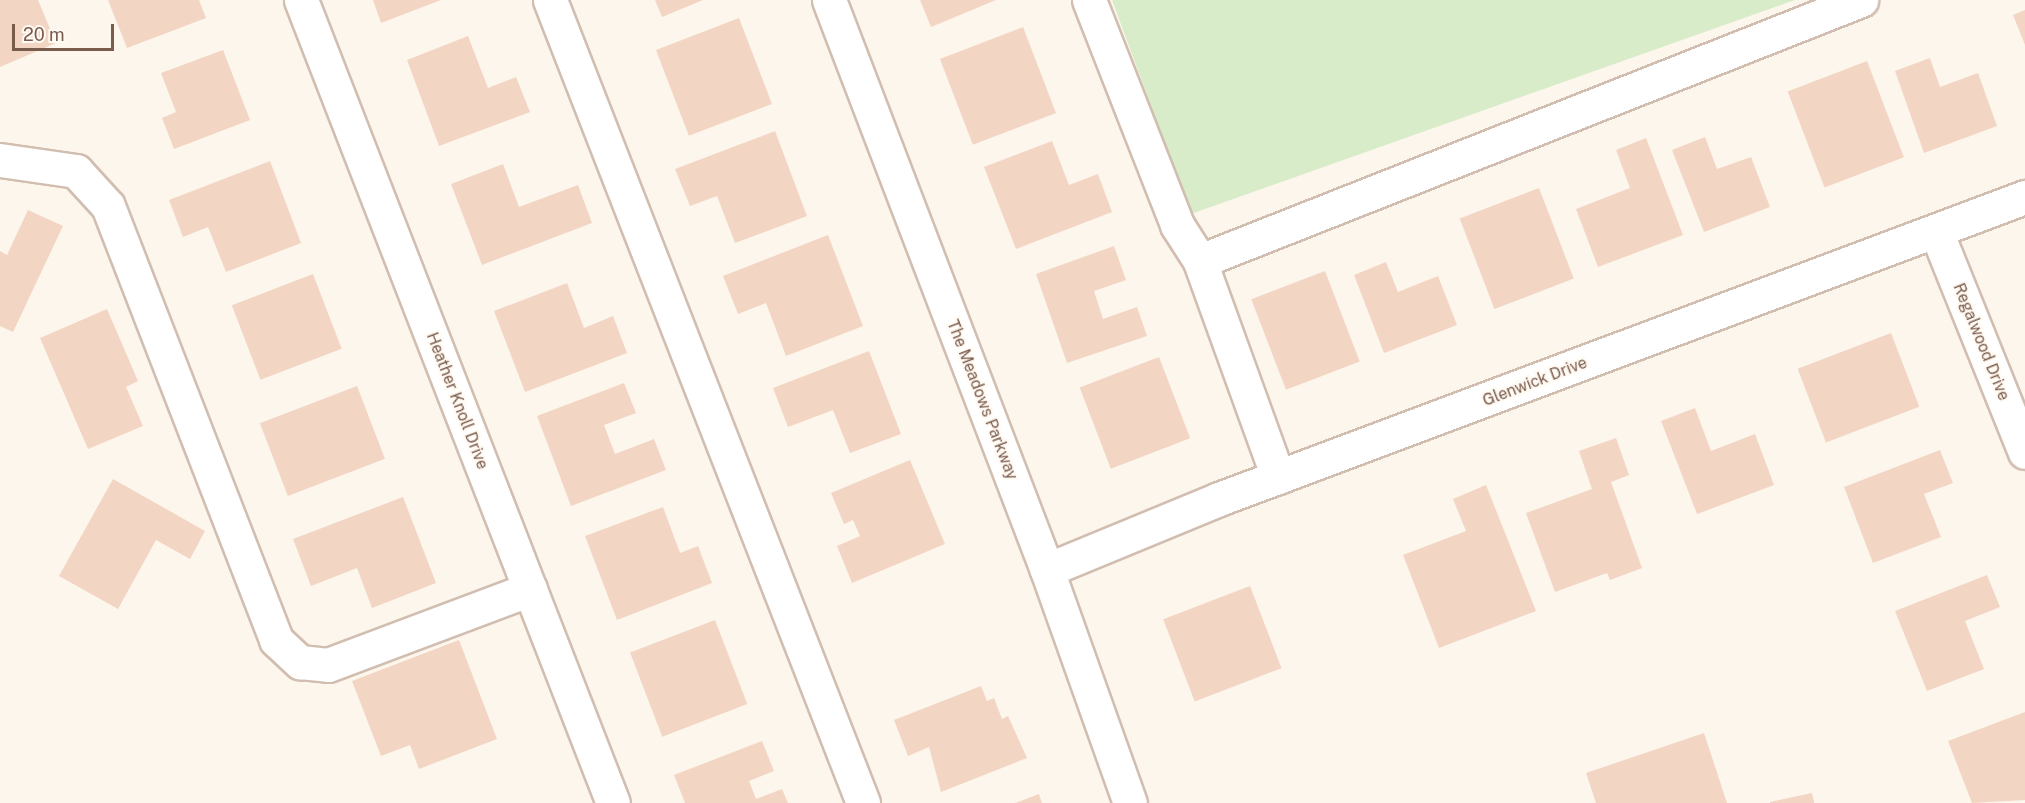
<!DOCTYPE html>
<style>
body{margin:0}
#map{position:relative;width:2025px;height:803px;overflow:hidden;background:#fdf6ec;font-family:"Public Sans",sans-serif}
div>[style]{position:absolute}
[style*='--x']{left:calc(var(--x)*1px);top:calc(var(--y)*1px);width:calc(var(--w)*1px);rotate:calc(var(--a)*1deg)}
.green>*{inset:0;background:#d8ecc9}
.building>*{inset:0;background:#f3d5c3;transform-origin:0 0}
.roads{filter:drop-shadow(2px 0 #d1beb0) drop-shadow(-2px 0 #d1beb0) drop-shadow(0 2px #d1beb0) drop-shadow(0 -2px #d1beb0)}
.minor>*{height:33px;margin:-16.5px;padding:0 16.5px;transform-origin:16.5px;border-radius:16.5px;background:#fff}
span{translate:-50% -50%;white-space:nowrap;text-align:center;line-height:1.15;-webkit-text-stroke:4.5px #fffaf3;paint-order:stroke}
.street-label{font-size:16px;color:#7a5c4d}
.scale{position:absolute;left:12px;top:24px;width:102px;height:27px;box-sizing:border-box;border:3px solid #7a5c4d;border-top:0;padding-left:8px;font-size:18px;line-height:21px;white-space:nowrap;color:#7a5c4d;-webkit-text-stroke:4px #fffaf3;paint-order:stroke}
</style>
<div id="map">
<div class="green">
<div style="clip-path:polygon(1112px 0,1795px 0,1191px 214px)"></div>
</div>
<div class="building">
<div style="clip-path:polygon(0 0,38px 0,56px 43px,0 67px)"></div>
<div style="clip-path:polygon(108px 0,199px 0,206px 18px,127px 48px)"></div>
<div style="clip-path:polygon(373px 0,441px 0,381px 23px)"></div>
<div style="clip-path:polygon(655px 0,703px 0,662px 17px)"></div>
<div style="clip-path:polygon(920px 0,996px 0,931px 27px)"></div>
<div style="clip-path:polygon(2025px 10px,2025px 45px,2013px 15px)"></div>
<div style="left:739px;top:18px;width:92px;height:89px;rotate:69deg"></div>
<div style="left:1023px;top:27px;width:92px;height:89px;rotate:69deg"></div>
<div style="clip-path:polygon(468px 36px,488px 88px,516px 77px,530px 112px,439px 146px,407px 60px)"></div>
<div style="clip-path:polygon(223px 50px,250px 120px,174px 149px,162px 118px,176px 112px,161px 73px)"></div>
<div style="clip-path:polygon(1930px 58px,1940px 87px,1978px 73px,1997px 126px,1924px 153px,1895px 71px)"></div>
<div style="left:1867px;top:61px;width:103px;height:85px;rotate:69deg"></div>
<div style="clip-path:polygon(775px 131px,807px 216px,735px 243px,717px 196px,690px 206px,675px 169px)"></div>
<div style="clip-path:polygon(1705px 137px,1717px 169px,1751px 157px,1770px 207px,1704px 232px,1672px 150px)"></div>
<div style="clip-path:polygon(1646px 138px,1683px 235px,1598px 267px,1576px 209px,1630px 188px,1616px 150px)"></div>
<div style="clip-path:polygon(1052px 141px,1069px 185px,1098px 174px,1112px 212px,1016px 249px,984px 167px)"></div>
<div style="clip-path:polygon(270px 161px,301px 243px,226px 272px,208px 227px,183px 237px,169px 200px)"></div>
<div style="clip-path:polygon(503px 164px,519px 207px,578px 185px,592px 223px,482px 265px,451px 184px)"></div>
<div style="left:1539px;top:188px;width:97px;height:85px;rotate:69deg"></div>
<div style="clip-path:polygon(28px 210px,63px 226px,13px 332px,0 326px,0 251px,7px 255px)"></div>
<div style="clip-path:polygon(828px 235px,863px 326px,786px 356px,766px 303px,738px 314px,723px 276px)"></div>
<div style="clip-path:polygon(1114px 246px,1126px 280px,1094px 291px,1103px 319px,1137px 307px,1147px 336px,1067px 363px,1036px 274px)"></div>
<div style="clip-path:polygon(1386px 262px,1398px 292px,1438px 276px,1457px 325px,1384px 353px,1354px 275px)"></div>
<div style="left:1325px;top:271px;width:97px;height:79px;rotate:69deg"></div>
<div style="left:313px;top:274px;width:80px;height:87px;rotate:69deg"></div>
<div style="clip-path:polygon(567px 283px,584px 328px,613px 316px,627px 353px,525px 392px,494px 311px)"></div>
<div style="clip-path:polygon(107px 309px,138px 381px,126px 387px,143px 426px,88px 449px,40px 338px)"></div>
<div style="left:1891px;top:333px;width:79px;height:100px;rotate:69deg"></div>
<div style="clip-path:polygon(869px 351px,901px 434px,850px 453px,833px 410px,788px 427px,773px 388px)"></div>
<div style="left:1159px;top:357px;width:87px;height:85px;rotate:69deg"></div>
<div style="clip-path:polygon(624px 383px,636px 413px,604px 425px,615px 454px,654px 439px,666px 470px,571px 506px,537px 416px)"></div>
<div style="left:357px;top:386px;width:78px;height:104px;rotate:69deg"></div>
<div style="clip-path:polygon(1695px 408px,1711px 451px,1755px 434px,1774px 485px,1697px 514px,1661px 421px)"></div>
<div style="clip-path:polygon(1616px 438px,1629px 475px,1611px 482px,1642px 568px,1610px 580px,1607px 573px,1555px 592px,1526px 513px,1592px 489px,1579px 451px)"></div>
<div style="clip-path:polygon(1940px 450px,1953px 483px,1924px 494px,1941px 537px,1873px 563px,1844px 487px)"></div>
<div style="clip-path:polygon(910px 460px,945px 544px,852px 583px,837px 546px,860px 536px,853px 520px,844px 524px,831px 493px)"></div>
<div style="clip-path:polygon(113px 479px,205px 531px,190px 559px,156px 540px,118px 609px,59px 576px)"></div>
<div style="clip-path:polygon(1486px 485px,1536px 611px,1439px 648px,1403px 555px,1466px 531px,1453px 499px)"></div>
<div style="clip-path:polygon(403px 497px,436px 583px,372px 608px,357px 568px,311px 586px,293px 539px)"></div>
<div style="clip-path:polygon(663px 507px,680px 553px,698px 546px,712px 583px,617px 620px,585px 536px)"></div>
<div style="clip-path:polygon(1987px 575px,2000px 607px,1965px 621px,1984px 669px,1927px 691px,1895px 611px)"></div>
<div style="left:1250px;top:586px;width:88px;height:93px;rotate:69deg"></div>
<div style="left:715px;top:620px;width:90px;height:91px;rotate:69deg"></div>
<div style="clip-path:polygon(459px 640px,497px 739px,419px 769px,410px 745px,381px 756px,352px 681px)"></div>
<div style="clip-path:polygon(981px 686px,987px 701px,994px 698px,1002px 719px,1008px 716px,1027px 758px,941px 792px,929px 747px,908px 756px,894px 720px)"></div>
<div style="clip-path:polygon(2025px 712px,2025px 800px,1972px 803px,1948px 741px)"></div>
<div style="clip-path:polygon(1704px 733px,1727px 803px,1596px 803px,1586px 773px)"></div>
<div style="clip-path:polygon(762px 741px,774px 771px,749px 781px,756px 799px,782px 789px,788px 803px,685px 803px,674px 775px)"></div>
<div style="clip-path:polygon(1812px 793px,1814px 803px,1770px 803px,1770px 802px)"></div>
<div style="clip-path:polygon(1039px 794px,1042px 803px,1015px 803px)"></div>
</div>
<div class="roads">
<div class="minor">
<div style="--x:301;--y:0;--w:861;--a:68.77"></div>
<div style="--x:550;--y:0;--w:862;--a:68.7"></div>
<div style="--x:829;--y:0;--w:610;--a:69.07"></div>
<div style="--x:1047;--y:570;--w:247;--a:70.4"></div>
<div style="--x:1089;--y:0;--w:242;--a:68.6"></div>
<div style="--x:1177;--y:225;--w:43;--a:57.4"></div>
<div style="--x:0;--y:160;--w:77;--a:8.2"></div>
<div style="--x:76;--y:171;--w:47;--a:47.6"></div>
<div style="--x:108;--y:206;--w:465;--a:68.8"></div>
<div style="--x:276;--y:640;--w:33;--a:43"></div>
<div style="--x:300;--y:662;--w:28;--a:6"></div>
<div style="--x:328;--y:665;--w:216;--a:-20.6"></div>
<div style="--x:1936;--y:231;--w:238;--a:68.1"></div>
<div style="--x:1278;--y:477;--w:230;--a:-109.9"></div>
<div style="--x:1200;--y:261;--w:711;--a:-21.55"></div>
<div style="--x:1047;--y:570;--w:186;--a:-22.4"></div>
<div style="--x:1219;--y:499;--w:861;--a:-20.54"></div>
</div>
</div>
<div class="street-label">
<span style="left:1981px;top:342px;rotate:68deg">Regalwood Drive</span>
<span style="left:1535px;top:382px;rotate:-21deg">Glenwick Drive</span>
<span style="left:982px;top:400px;rotate:69deg">The Meadows Parkway</span>
<span style="left:457px;top:401px;rotate:69deg">Heather Knoll Drive</span>
</div>
<div class="scale">20 m</div>
</div>
